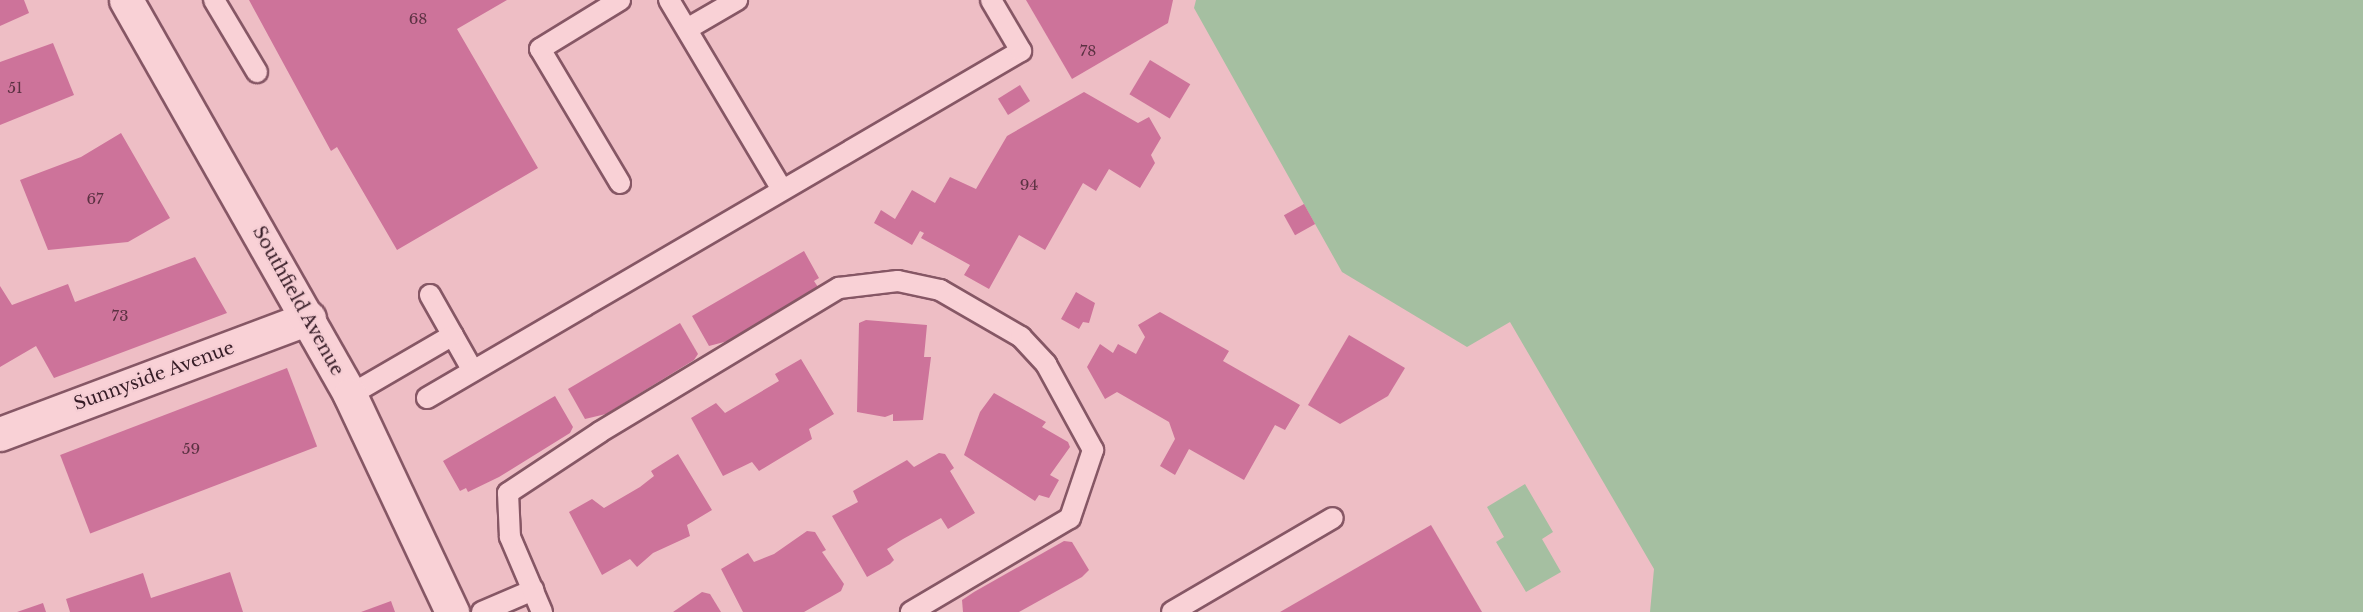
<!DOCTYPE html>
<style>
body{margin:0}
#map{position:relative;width:2363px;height:612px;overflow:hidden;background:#eebec5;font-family:"Libre Baskerville",serif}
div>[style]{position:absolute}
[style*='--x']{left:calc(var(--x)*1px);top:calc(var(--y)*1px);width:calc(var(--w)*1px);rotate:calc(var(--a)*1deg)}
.water>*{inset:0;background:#a5bfa1}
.building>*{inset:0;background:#cd739a;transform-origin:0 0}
.roads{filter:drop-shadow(2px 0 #865765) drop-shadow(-2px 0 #865765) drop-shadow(0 2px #865765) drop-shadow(0 -2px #865765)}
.service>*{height:20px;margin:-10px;padding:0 10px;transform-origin:10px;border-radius:10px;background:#f9d1d6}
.minor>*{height:33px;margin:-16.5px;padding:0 16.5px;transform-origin:16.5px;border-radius:16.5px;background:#f9d1d6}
.tertiary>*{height:33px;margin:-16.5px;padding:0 16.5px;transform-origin:16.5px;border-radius:16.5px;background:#f9d1d6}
span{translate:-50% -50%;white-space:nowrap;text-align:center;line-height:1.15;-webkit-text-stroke:4.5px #f5cdd3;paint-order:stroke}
.number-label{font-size:15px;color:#5b3142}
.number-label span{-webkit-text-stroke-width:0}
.street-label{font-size:18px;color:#351b25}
</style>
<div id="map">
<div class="water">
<div style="clip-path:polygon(1196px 0,2363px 0,2363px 612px,1650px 612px,1654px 569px,1510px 322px,1467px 347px,1342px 272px,1194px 8px)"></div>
<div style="clip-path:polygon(1525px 484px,1553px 532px,1542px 539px,1561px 572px,1526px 592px,1496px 542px,1504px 537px,1487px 507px)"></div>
</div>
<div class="building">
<div style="clip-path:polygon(0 0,24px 0,29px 13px,0 26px)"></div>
<div style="clip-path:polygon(249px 0,507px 0,457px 29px,538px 168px,397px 250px,337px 147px,331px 151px)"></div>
<div style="clip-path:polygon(1026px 0,1173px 0,1168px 23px,1072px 79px)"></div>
<div style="clip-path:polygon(53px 43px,74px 95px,0 125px,0 62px)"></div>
<div style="left:1150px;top:60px;width:47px;height:40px;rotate:31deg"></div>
<div style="left:1020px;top:85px;width:19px;height:26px;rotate:58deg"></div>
<div style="clip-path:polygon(1084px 92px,1138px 123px,1149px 117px,1161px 138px,1151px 155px,1155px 163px,1140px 188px,1109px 169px,1096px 191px,1083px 183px,1045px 250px,1019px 235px,989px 289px,964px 275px,970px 265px,921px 238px,924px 233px,920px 231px,912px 245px,874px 223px,881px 210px,895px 219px,912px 190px,935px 203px,950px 177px,976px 189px,1007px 136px)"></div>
<div style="clip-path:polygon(121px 133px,170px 218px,128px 242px,48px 250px,20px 180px,81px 157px)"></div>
<div style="left:1304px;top:204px;width:23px;height:23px;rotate:61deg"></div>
<div style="clip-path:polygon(804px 251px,819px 278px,814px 281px,818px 287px,728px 341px,709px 346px,692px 316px)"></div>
<div style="clip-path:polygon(195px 257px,227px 313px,54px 378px,36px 346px,0 367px,0 286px,12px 305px,68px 284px,75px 302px)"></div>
<div style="clip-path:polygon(1076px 292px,1095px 303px,1089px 323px,1083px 322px,1079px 329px,1061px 319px)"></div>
<div style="clip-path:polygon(1160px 312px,1229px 351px,1223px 361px,1300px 405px,1285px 430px,1275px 425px,1244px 480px,1189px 449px,1175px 475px,1160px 466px,1175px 439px,1169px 422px,1117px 392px,1105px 399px,1087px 367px,1100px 344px,1113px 353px,1118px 344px,1136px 354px,1145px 337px,1138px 325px)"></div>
<div style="clip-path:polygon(866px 320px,927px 325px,924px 357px,931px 357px,923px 420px,893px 421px,893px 414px,885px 417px,857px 412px,859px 323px)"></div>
<div style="clip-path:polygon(680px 323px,698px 354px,694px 360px,606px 414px,585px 419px,568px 389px)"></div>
<div style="clip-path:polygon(1349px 335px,1405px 368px,1388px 396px,1340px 424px,1308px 405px)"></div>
<div style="clip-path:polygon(801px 359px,834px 414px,809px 429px,812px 439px,759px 471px,752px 462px,723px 476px,691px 418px,716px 403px,725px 413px,779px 381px,775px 374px)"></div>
<div style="left:287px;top:368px;width:84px;height:243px;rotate:69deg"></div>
<div style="clip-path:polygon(994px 393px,1046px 422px,1042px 427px,1068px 442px,1070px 447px,1050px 475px,1059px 480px,1049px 498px,1039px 495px,1035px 501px,964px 455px,980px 412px)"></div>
<div style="clip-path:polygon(555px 396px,573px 427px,570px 433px,499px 477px,468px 492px,466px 488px,460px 491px,443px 461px)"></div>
<div style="clip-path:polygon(939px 453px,945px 454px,954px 468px,950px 471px,975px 513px,948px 529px,941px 518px,903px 539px,887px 549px,894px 560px,890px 564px,867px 577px,832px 516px,858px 502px,853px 491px,872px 480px,907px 460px,914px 467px)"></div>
<div style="clip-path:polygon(678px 454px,712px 510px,687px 525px,690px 536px,653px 553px,637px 567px,630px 559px,602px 575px,569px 512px,592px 499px,604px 508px,640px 487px,654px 476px,651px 471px)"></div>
<div style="clip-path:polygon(1431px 525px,1482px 612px,1280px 612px)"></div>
<div style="clip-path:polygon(807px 531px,815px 532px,826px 550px,822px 552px,844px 584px,841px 591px,804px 612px,743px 612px,721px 569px,748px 553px,754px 562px,774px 554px)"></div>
<div style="clip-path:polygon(1064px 541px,1072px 542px,1089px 570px,1082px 577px,1019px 612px,963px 612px,962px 600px,974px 592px)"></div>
<div style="clip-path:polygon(230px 572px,243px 612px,70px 612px,66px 599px,143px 573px,151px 598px)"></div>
<div style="clip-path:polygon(702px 592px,710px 594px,721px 612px,673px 612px)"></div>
<div style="clip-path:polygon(391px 601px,395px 612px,361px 612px)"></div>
<div style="clip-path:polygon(43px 603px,46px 612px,17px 612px)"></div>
</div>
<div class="roads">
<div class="service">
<div style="--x:214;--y:0;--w:84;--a:59.2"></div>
<div style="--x:669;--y:0;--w:219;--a:59.2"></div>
<div style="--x:687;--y:29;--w:58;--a:-30.1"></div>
<div style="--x:620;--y:183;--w:156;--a:-120.8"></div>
<div style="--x:540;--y:49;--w:94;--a:-31.5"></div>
<div style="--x:430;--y:295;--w:87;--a:60.5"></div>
<div style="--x:350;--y:395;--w:119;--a:-30.2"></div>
<div style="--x:427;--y:398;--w:688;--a:-30.29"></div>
<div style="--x:1021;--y:51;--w:59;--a:-120.5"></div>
<div style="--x:482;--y:612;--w:56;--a:-23.3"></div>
<div style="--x:542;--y:612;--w:82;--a:-113.1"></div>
<div style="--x:510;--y:537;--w:44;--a:-92.6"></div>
<div style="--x:508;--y:493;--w:110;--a:-33.5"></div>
<div style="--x:600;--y:432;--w:279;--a:-31.1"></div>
<div style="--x:839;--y:288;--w:59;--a:-6.8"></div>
<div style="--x:898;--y:281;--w:43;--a:12.1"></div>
<div style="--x:940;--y:290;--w:94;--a:30.1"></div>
<div style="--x:1021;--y:337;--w:37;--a:47"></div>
<div style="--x:1046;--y:364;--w:98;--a:61.3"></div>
<div style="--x:1093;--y:450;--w:72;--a:108.7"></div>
<div style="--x:1070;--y:518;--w:185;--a:149.4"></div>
<div style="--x:1172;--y:612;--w:186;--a:-30.3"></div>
</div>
<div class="minor">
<div style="--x:0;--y:434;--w:330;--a:-20.6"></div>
</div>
<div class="tertiary">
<div style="--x:126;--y:0;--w:454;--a:60.4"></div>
<div style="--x:350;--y:395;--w:240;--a:64.8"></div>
</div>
</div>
<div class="number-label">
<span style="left:418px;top:19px">68</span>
<span style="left:1088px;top:51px">78</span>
<span style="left:15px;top:88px">51</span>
<span style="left:1029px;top:185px">94</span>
<span style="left:95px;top:199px">67</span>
<span style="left:120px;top:316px">73</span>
<span style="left:191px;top:449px">59</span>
</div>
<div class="street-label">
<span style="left:298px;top:301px;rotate:61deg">Southfield Avenue</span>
<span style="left:154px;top:376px;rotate:-20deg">Sunnyside Avenue</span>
</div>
</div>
